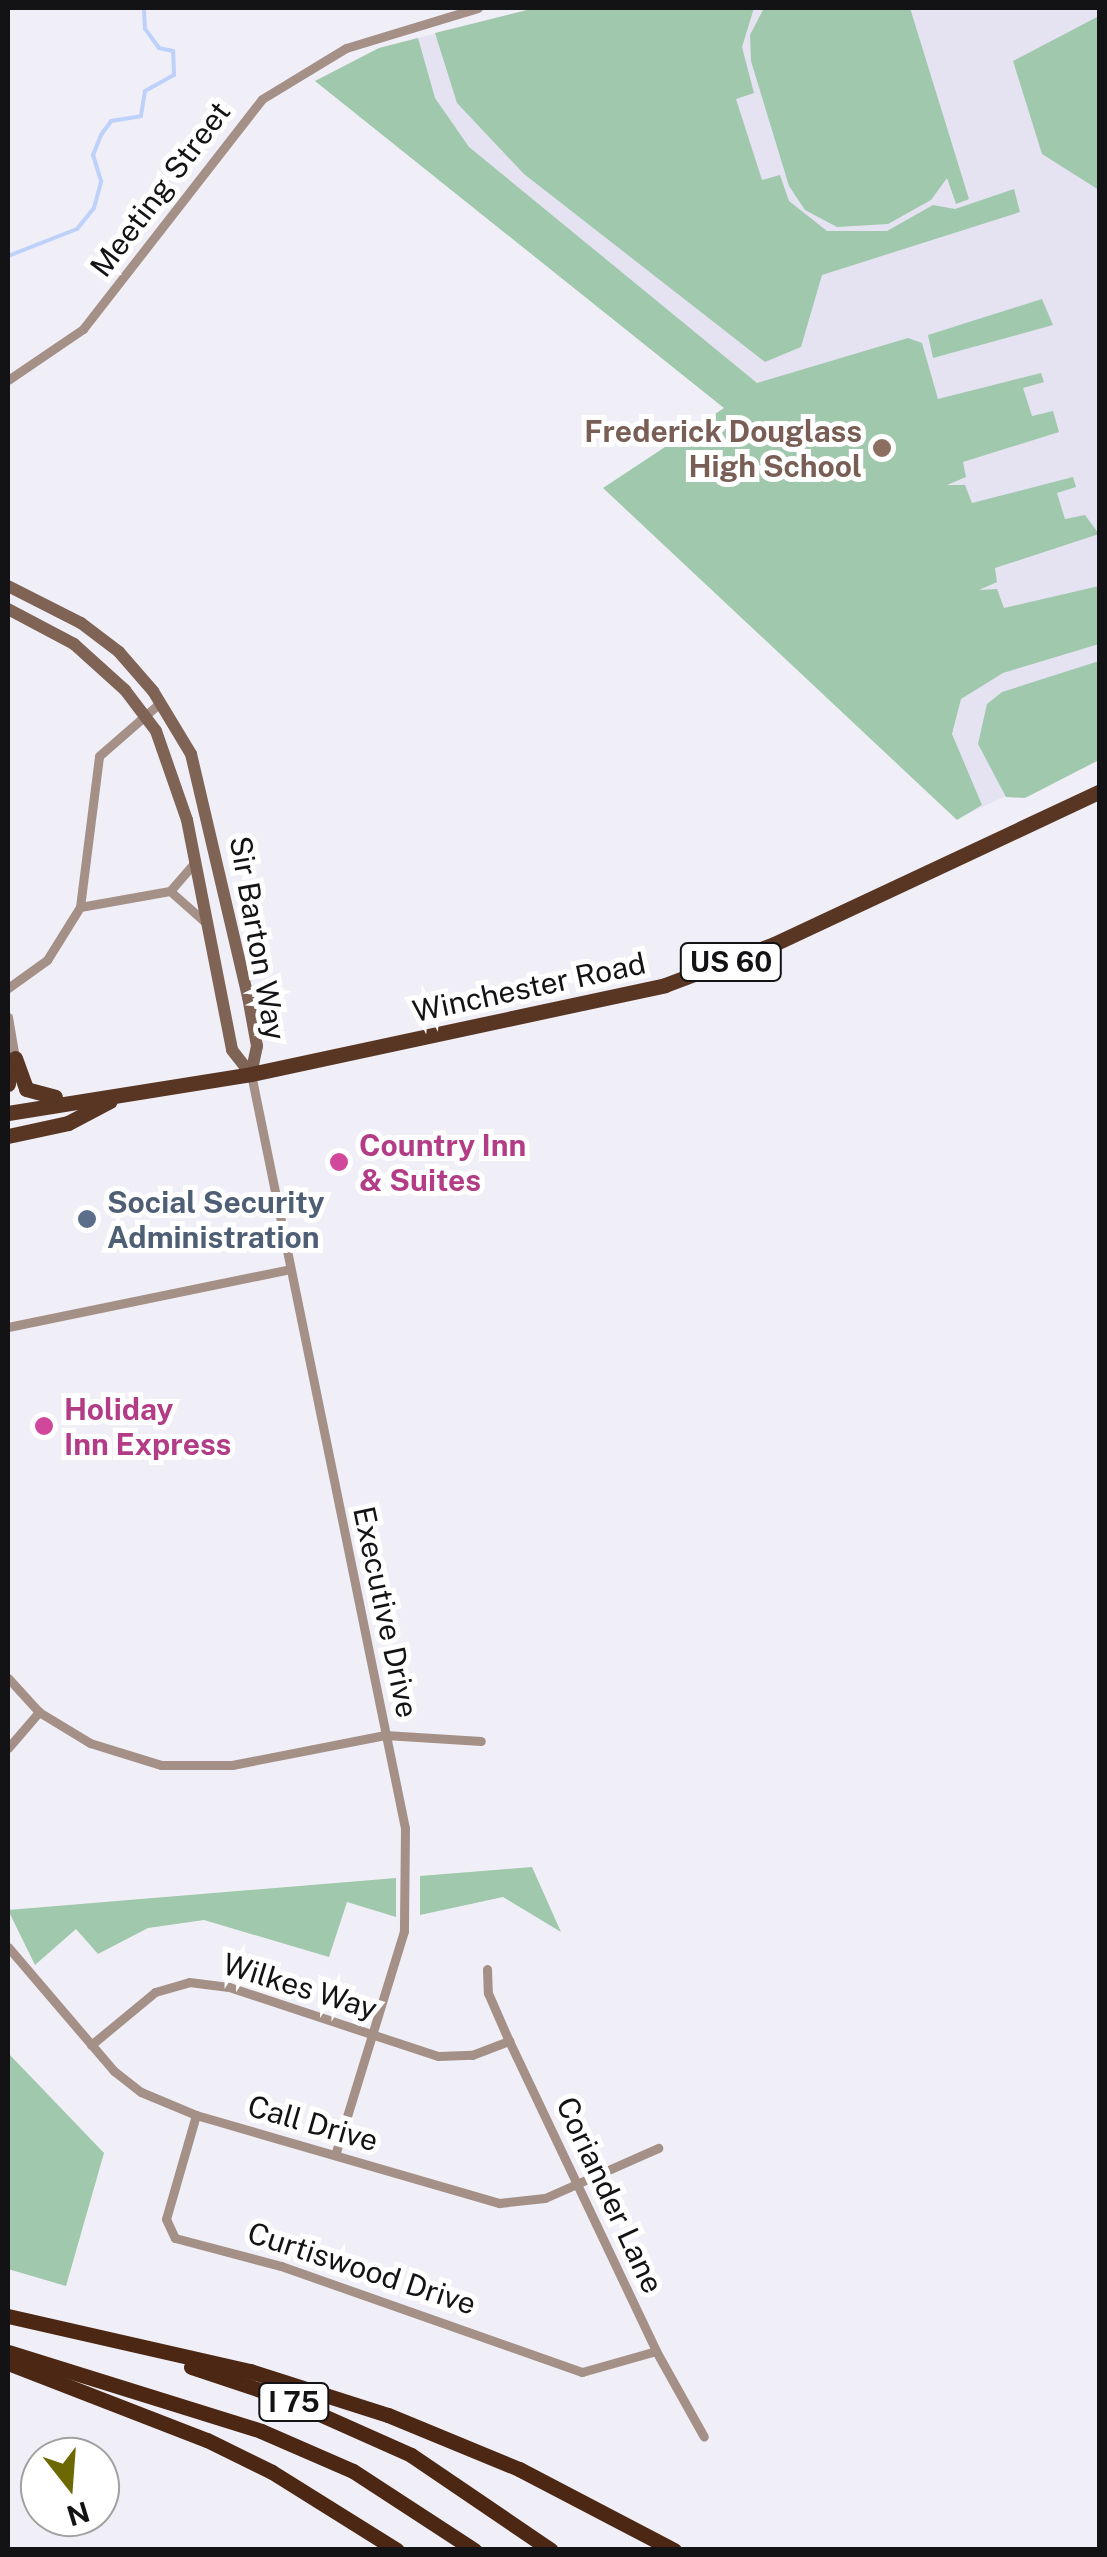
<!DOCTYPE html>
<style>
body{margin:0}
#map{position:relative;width:1107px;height:2557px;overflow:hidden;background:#f0eff7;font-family:"Public Sans",sans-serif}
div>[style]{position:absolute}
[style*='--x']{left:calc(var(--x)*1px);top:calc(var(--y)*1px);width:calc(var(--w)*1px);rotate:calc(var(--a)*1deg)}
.built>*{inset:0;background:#e5e3f2}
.green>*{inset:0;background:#a0c8ac}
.stream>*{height:4px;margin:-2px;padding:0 2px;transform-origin:2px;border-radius:2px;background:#bdd1fa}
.minor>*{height:9px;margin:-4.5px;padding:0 4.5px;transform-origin:4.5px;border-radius:4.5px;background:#a49086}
.secondary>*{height:12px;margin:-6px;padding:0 6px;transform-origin:6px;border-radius:6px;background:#7f6355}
.trunk>*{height:15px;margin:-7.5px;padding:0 7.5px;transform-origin:7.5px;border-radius:7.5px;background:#583623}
.motorway>*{height:15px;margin:-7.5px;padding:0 7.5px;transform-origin:7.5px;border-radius:7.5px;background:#4c2814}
.dots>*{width:28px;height:28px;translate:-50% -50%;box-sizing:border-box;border:5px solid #fff;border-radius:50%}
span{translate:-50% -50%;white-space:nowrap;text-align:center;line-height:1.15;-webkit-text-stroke:10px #fff;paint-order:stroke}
.shield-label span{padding:2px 8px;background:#fff;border:2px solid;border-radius:8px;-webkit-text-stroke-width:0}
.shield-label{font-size:28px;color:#131315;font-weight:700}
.street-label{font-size:30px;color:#131315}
.education-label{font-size:30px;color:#785e54;font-weight:700}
.right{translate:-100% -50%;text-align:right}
.hotel-label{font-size:30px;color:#b23c85;font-weight:700}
.left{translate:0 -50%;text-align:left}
.service-label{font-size:30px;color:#4e5e75;font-weight:700}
.frame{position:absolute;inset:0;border:10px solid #131315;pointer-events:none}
.north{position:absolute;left:20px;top:2437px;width:100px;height:100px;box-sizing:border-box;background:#fff;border:2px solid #a1a1a1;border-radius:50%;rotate:163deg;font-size:28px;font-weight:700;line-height:40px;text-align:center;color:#131315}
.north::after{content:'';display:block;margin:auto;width:35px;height:45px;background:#6c6903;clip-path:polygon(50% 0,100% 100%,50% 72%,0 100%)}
</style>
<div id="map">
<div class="built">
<div style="clip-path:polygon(536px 8px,1099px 8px,1099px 752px,957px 819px,724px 408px,315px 81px,379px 48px)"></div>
</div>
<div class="green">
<div style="clip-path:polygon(535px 8px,754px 8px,742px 47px,754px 93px,736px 99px,762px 180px,780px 175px,789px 201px,827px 231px,887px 231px,933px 205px,955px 209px,1014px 189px,1020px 212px,822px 275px,801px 347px,765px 362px,524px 174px,457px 103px,435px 33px)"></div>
<div style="clip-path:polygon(764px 8px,910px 8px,969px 199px,956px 204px,947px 178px,931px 200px,888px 224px,837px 227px,805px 210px,789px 186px,751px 61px,750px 35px)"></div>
<div style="clip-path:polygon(1099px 16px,1099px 190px,1042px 154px,1013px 61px)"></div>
<div style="clip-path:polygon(418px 38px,435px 98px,469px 147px,757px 383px,908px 338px,922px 343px,938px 399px,1041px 373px,1044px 382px,1023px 388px,1032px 416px,1053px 411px,1059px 432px,963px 462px,966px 477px,947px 485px,965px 485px,972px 503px,1073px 477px,1076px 487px,1057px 493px,1065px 519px,1085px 515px,1099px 534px,995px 568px,997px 582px,979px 590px,997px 589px,1004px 608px,1099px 586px,1099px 644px,1003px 673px,961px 699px,952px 734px,982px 805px,957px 820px,603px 488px,724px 408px,315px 81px,379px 48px)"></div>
<div style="clip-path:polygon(1042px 299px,1053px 325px,933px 358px,928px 335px)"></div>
<div style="clip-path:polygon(1099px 661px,1099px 760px,1025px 798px,1006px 797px,978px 744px,987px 704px,1002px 692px)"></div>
<div style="clip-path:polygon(532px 1867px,561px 1932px,503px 1897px,420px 1915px,420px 1876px)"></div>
<div style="clip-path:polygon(396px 1878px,396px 1917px,347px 1902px,329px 1957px,204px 1920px,148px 1928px,98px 1954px,76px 1929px,35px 1965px,8px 1910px)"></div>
<div style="clip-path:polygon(8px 2053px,104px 2153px,66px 2286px,8px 2269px)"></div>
</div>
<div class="stream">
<div style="--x:8;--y:256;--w:74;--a:-21.4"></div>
<div style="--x:77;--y:229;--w:27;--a:-51"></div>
<div style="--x:94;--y:208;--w:28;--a:-75"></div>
<div style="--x:101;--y:181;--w:27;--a:-107"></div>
<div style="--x:93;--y:155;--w:22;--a:-68"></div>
<div style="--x:101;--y:135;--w:17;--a:-54"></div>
<div style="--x:111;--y:121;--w:30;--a:-9"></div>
<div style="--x:141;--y:116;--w:25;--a:-81"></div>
<div style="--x:145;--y:91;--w:33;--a:-29"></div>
<div style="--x:174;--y:75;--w:24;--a:-92"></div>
<div style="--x:173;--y:51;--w:14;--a:-168"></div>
<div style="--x:159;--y:48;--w:24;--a:-126"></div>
<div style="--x:145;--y:29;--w:21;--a:-93"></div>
</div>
<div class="minor">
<div style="--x:8;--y:380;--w:91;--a:-34.2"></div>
<div style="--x:83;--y:329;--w:291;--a:-52.1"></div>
<div style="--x:262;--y:99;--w:98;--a:-31.3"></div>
<div style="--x:346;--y:48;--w:138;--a:-16.9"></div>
<div style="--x:170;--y:891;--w:47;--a:41.5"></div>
<div style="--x:80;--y:907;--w:91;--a:-10.1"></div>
<div style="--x:170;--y:891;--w:38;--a:-49"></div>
<div style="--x:8;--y:988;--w:48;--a:-35.7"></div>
<div style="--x:47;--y:960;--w:62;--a:-58.1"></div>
<div style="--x:80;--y:907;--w:152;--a:-82.8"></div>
<div style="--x:99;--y:756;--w:82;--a:-41.1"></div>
<div style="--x:8;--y:1017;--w:42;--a:80.3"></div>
<div style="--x:251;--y:1074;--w:770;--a:78.46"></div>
<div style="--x:405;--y:1828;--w:103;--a:90.6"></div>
<div style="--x:404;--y:1931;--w:234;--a:107.1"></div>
<div style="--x:8;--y:1327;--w:288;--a:-11.6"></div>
<div style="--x:8;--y:1678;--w:46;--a:47.6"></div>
<div style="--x:39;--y:1712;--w:60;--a:31.3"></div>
<div style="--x:90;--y:1743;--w:74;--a:17.2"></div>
<div style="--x:161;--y:1765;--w:71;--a:0"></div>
<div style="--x:232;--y:1765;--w:156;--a:-11.1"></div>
<div style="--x:385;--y:1735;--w:96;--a:3.6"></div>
<div style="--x:8;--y:1748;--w:48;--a:-49.3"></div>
<div style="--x:8;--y:1947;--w:163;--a:49.5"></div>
<div style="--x:114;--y:2071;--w:34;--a:38"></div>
<div style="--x:141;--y:2092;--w:60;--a:22.7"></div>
<div style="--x:196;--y:2115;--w:316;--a:16.2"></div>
<div style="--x:499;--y:2203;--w:46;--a:-6.2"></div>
<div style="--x:545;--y:2198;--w:124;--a:-23.9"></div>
<div style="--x:487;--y:1969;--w:24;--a:88"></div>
<div style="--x:488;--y:1993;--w:52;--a:66.4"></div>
<div style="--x:509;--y:2041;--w:343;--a:64.6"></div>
<div style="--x:656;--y:2351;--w:98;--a:60.8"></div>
<div style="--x:91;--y:2045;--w:83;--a:-39.6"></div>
<div style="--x:155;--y:1992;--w:35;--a:-16"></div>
<div style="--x:189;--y:1982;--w:40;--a:7.1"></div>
<div style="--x:229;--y:1987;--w:220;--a:18.3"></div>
<div style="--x:438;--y:2056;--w:34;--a:-2"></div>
<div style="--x:472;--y:2055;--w:40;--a:-21"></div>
<div style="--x:196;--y:2115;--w:108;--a:106.1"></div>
<div style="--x:166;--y:2219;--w:21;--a:65"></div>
<div style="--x:175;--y:2238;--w:110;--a:14.8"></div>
<div style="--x:281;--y:2266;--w:319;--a:19.4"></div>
<div style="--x:582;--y:2372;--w:77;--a:-15.8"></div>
</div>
<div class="secondary">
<div style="--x:8;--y:586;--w:82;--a:26.9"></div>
<div style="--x:81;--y:623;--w:48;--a:37.3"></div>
<div style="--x:119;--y:652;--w:52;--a:48.9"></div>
<div style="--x:153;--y:691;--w:74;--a:58.9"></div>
<div style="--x:191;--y:754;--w:250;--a:76.8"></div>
<div style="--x:248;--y:997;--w:50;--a:79.6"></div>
<div style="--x:257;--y:1046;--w:29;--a:102"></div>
<div style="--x:8;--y:609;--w:75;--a:27.9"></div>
<div style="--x:74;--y:644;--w:69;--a:42"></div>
<div style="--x:125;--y:690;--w:51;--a:52.9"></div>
<div style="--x:156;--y:731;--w:94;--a:70.8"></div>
<div style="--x:187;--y:820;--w:234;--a:78.9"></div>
<div style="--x:232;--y:1050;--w:31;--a:52"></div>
</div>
<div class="trunk">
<div style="--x:15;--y:1058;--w:33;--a:70"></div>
<div style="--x:26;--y:1089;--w:30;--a:15"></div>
<div style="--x:8;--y:1069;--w:15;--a:90"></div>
<div style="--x:8;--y:1113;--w:246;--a:-9.1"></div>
<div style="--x:251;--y:1074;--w:423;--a:-12.1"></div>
<div style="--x:665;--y:985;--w:116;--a:-20.6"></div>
<div style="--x:774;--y:944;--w:360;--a:-25.1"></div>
<div style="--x:8;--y:1136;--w:61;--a:-12.2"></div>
<div style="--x:68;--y:1123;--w:47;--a:-27.6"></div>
</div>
<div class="motorway">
<div style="--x:8;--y:2316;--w:248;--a:12.8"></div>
<div style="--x:250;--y:2371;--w:145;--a:17.7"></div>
<div style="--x:388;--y:2415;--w:142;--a:22.4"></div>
<div style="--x:519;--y:2469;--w:175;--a:27.6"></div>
<div style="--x:8;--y:2352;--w:265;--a:17.3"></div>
<div style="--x:261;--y:2431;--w:100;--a:23.5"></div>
<div style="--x:353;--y:2471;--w:145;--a:33.1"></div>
<div style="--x:8;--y:2363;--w:213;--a:21.2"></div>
<div style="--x:207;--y:2440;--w:72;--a:26.2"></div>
<div style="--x:272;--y:2472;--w:147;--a:32"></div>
<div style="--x:191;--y:2367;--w:95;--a:18.4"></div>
<div style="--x:281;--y:2397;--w:142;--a:24"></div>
<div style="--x:411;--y:2455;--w:169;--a:34.2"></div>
</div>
<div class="dots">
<div style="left:882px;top:448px;background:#8d6e63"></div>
<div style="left:339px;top:1162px;background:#d1479c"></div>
<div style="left:87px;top:1219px;background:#5c6f8a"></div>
<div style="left:44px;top:1426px;background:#d1479c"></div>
</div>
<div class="shield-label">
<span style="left:731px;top:962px">US 60</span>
<span style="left:294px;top:2402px">I 75</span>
</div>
<div class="street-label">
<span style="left:160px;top:189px;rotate:-53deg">Meeting Street</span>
<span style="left:258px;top:938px;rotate:80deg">Sir Barton Way</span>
<span style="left:529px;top:987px;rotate:-12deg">Winchester Road</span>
<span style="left:386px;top:1612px;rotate:78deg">Executive Drive</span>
<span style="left:300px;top:1986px;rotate:17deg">Wilkes Way</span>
<span style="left:313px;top:2123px;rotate:16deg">Call Drive</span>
<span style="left:610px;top:2195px;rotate:65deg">Coriander Lane</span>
<span style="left:362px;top:2268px;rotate:18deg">Curtiswood Drive</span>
</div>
<div class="education-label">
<span class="right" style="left:862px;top:448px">Frederick Douglass<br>High School</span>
</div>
<div class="hotel-label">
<span class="left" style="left:359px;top:1162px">Country Inn<br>&amp; Suites</span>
<span class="left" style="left:64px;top:1426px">Holiday<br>Inn Express</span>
</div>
<div class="service-label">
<span class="left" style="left:107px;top:1219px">Social Security<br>Administration</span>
</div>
<div class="frame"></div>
<div class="north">N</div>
</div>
